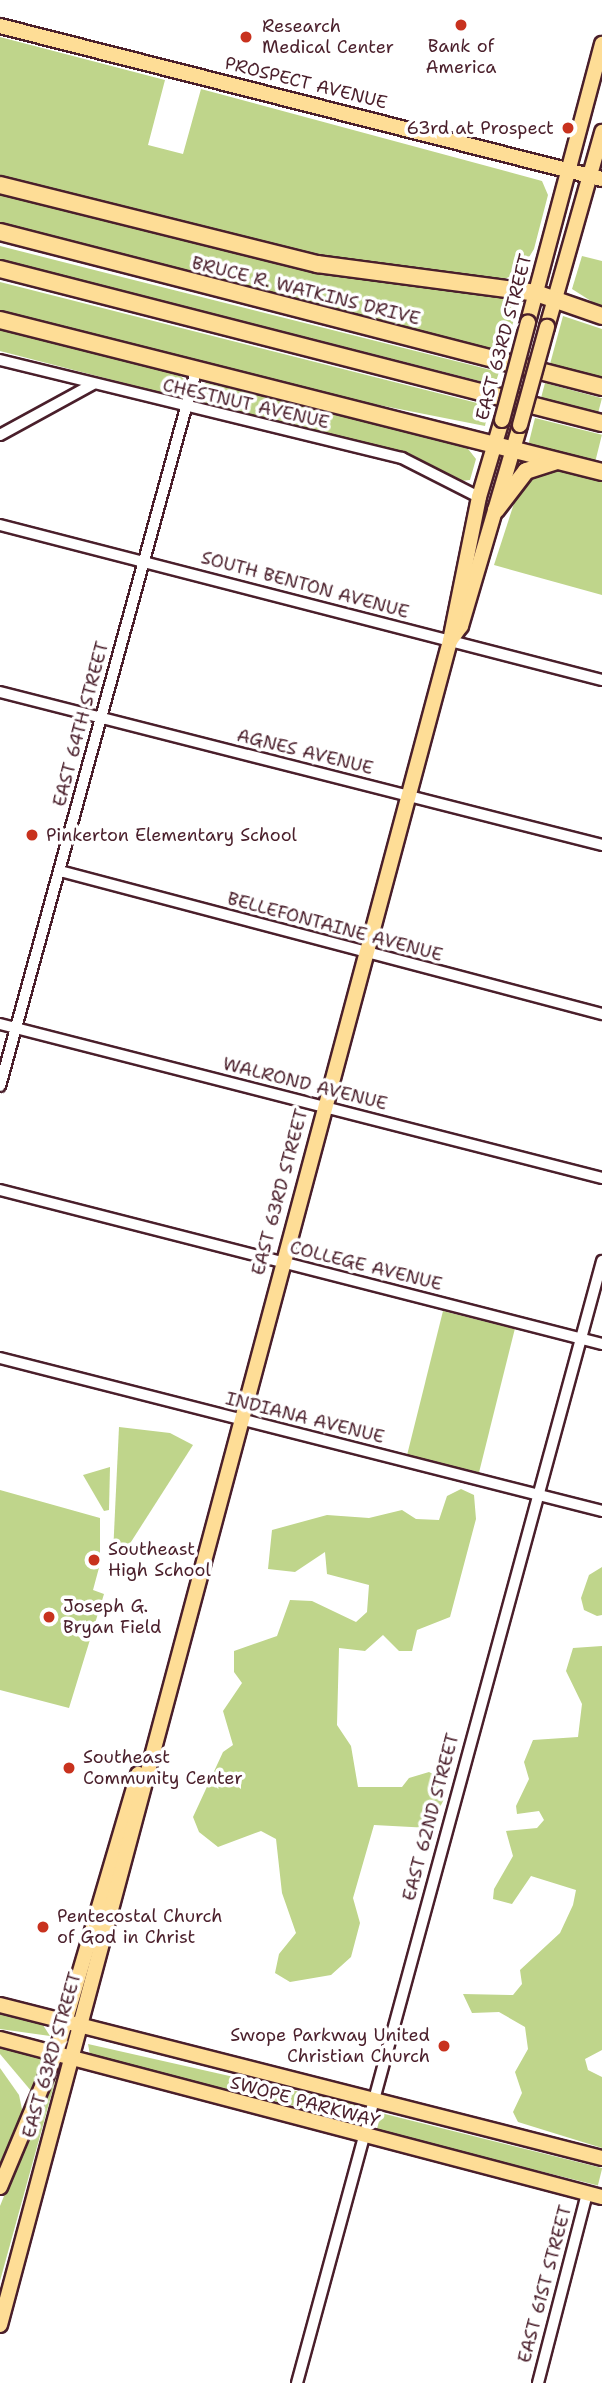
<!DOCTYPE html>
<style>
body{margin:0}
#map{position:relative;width:602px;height:2383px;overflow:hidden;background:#fff;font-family:"Shantell Sans",sans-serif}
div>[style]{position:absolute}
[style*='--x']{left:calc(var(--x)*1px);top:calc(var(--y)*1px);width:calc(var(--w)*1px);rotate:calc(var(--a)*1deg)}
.green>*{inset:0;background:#bfd58b;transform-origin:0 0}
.roads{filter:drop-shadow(2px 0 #4a1f2b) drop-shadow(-2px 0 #4a1f2b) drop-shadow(0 2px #4a1f2b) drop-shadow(0 -2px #4a1f2b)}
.minor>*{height:10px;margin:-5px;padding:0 5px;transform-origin:5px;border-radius:5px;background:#fff}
.major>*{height:14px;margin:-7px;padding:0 7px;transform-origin:7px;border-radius:7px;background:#fedd96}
.highway>*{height:16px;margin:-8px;padding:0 8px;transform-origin:8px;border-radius:8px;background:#fedd96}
.bridges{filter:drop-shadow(2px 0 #4a1f2b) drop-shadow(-2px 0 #4a1f2b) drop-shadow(0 2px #4a1f2b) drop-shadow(0 -2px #4a1f2b)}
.major-bridge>*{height:14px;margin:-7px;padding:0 7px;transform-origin:7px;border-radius:7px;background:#fedd96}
.dots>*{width:19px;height:19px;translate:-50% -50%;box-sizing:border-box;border:4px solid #fff;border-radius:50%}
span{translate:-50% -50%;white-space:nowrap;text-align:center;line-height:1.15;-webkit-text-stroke:7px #fff;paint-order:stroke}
.poi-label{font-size:18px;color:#4a1f2b}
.left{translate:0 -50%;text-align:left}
.right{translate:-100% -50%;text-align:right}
.street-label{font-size:18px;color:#4a1f2b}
</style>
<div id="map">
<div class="green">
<div style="clip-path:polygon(0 37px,165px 80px,148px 145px,183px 154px,201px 89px,542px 181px,548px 195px,534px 249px,520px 272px,500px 281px,339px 263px,0 177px)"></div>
<div style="clip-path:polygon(0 192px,329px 275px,520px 300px,504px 352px,0 224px)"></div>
<div style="clip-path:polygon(0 246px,118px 276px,499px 372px,495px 385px,0 259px)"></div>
<div style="clip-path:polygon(582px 256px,602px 261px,602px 308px,572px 289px)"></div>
<div style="clip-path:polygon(0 282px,489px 406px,485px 426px,323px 394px,0 313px)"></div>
<div style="clip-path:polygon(563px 316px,602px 329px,602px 377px,550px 364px)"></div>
<div style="clip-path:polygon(0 327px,175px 372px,184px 379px,183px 393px,178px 397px,0 351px)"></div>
<div style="clip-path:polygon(209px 380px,465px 445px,476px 459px,470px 480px,460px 481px,407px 455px,200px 404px,195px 392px)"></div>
<div style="left:545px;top:383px;width:59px;height:16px;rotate:15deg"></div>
<div style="left:535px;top:418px;width:69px;height:30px;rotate:14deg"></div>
<div style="clip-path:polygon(552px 469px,602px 480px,602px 595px,494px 565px,518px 491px,530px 476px)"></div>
<div style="left:443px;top:1311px;width:74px;height:148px;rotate:14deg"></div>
<div style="clip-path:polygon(119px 1427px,170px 1433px,193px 1445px,122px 1556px,113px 1554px)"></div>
<div style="clip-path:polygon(110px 1467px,109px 1510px,104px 1511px,83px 1475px)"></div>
<div style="clip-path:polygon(461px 1489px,474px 1495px,476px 1519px,450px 1617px,417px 1630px,412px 1651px,399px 1651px,383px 1635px,365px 1651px,339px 1648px,337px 1725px,351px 1746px,358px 1787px,402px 1787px,409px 1778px,429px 1772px,444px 1780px,444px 1799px,430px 1828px,374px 1825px,353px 1898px,360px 1923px,351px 1957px,331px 1975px,290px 1982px,275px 1973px,279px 1954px,296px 1933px,282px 1893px,276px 1839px,261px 1831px,218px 1847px,199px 1832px,193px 1817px,223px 1752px,233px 1745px,223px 1711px,242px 1683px,234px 1672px,234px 1651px,277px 1636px,290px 1600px,312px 1601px,356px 1622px,367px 1612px,369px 1585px,327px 1574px,325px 1552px,295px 1572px,268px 1569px,272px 1530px,327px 1515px,369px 1518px,402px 1510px,416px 1519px,439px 1520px,447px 1496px)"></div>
<div style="clip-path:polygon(0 1490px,100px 1518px,100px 1564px,93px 1590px,104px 1594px,69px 1708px,0 1690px)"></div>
<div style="clip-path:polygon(602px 1567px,602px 1615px,597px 1616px,584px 1610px,581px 1598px,589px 1575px)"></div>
<div style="clip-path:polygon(602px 1646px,602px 2050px,585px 2059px,588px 2070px,602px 2077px,602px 2148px,518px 2122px,513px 2112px,522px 2093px,515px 2072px,528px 2049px,525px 2027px,499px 2012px,472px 2013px,463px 1994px,513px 1995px,522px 1984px,520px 1970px,560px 1933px,573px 1905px,576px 1890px,531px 1876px,512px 1904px,493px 1899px,494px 1889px,513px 1856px,506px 1831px,537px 1828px,544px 1820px,539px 1811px,517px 1814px,516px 1806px,529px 1779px,524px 1762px,533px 1740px,578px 1737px,582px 1704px,566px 1671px,573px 1648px)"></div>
<div style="clip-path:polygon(0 2014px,43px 2025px,50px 2036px,0 2029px)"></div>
<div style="clip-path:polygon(88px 2044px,353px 2104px,361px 2110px,358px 2122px,90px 2055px)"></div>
<div style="clip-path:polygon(0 2046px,45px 2059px,32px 2092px,0 2054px)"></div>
<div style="clip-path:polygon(0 2068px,19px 2095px,23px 2114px,0 2173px)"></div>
<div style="clip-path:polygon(52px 2077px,56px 2078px,0 2281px,0 2206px)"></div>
<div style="left:381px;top:2113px;width:228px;height:18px;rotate:14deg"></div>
</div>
<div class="roads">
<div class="minor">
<div style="--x:0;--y:360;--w:414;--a:13.7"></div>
<div style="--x:402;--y:458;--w:86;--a:26.9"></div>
<div style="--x:0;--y:435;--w:106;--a:-28.7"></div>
<div style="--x:0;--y:525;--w:622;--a:14.44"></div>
<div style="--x:0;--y:692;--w:621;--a:14.26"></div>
<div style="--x:60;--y:871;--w:561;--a:14.78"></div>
<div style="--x:0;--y:1024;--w:621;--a:14.35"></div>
<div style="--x:0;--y:1086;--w:741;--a:-74.67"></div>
<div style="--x:0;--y:1190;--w:621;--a:14.35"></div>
<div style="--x:0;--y:1358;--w:621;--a:14.26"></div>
<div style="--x:297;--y:2383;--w:1163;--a:-74.79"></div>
<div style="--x:538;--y:2383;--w:195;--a:-75.5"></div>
</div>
<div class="major">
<div style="--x:0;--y:26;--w:621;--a:14.26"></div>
<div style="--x:528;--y:322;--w:288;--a:-75.1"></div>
<div style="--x:547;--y:327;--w:203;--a:-74.2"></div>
<div style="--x:450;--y:641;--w:19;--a:-54"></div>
<div style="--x:461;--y:626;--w:209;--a:-73.6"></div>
<div style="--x:0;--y:2005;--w:621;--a:14.26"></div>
<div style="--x:0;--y:2039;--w:622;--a:14.71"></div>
<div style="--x:0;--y:2187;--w:145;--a:-67.3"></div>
<div style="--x:56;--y:2053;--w:291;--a:-73.6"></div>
<div style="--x:0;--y:2325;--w:1743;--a:-75.04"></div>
<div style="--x:450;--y:641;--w:147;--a:-78.6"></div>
<div style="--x:479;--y:497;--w:80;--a:-73.4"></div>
</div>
<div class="highway">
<div style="--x:0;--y:185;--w:327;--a:14"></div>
<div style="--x:317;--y:264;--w:221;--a:7.5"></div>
<div style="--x:536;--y:293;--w:70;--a:19.2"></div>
<div style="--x:0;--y:232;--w:622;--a:14.44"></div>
<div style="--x:0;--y:269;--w:621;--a:14.35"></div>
<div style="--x:0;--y:320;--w:621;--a:14.17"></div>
<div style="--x:496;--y:510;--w:49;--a:-52.4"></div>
<div style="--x:526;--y:471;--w:32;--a:-18"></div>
</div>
</div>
<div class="bridges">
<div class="major-bridge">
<div style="--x:502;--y:420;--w:101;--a:-75.1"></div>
<div style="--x:520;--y:425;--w:102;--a:-74.6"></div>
</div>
</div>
<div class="dots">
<div style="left:461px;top:25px;background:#c8321e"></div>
<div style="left:246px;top:37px;background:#c8321e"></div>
<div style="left:568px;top:128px;background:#c8321e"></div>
<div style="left:32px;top:835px;background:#c8321e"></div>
<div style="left:94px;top:1560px;background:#c8321e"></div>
<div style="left:49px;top:1617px;background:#c8321e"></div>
<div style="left:69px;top:1768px;background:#c8321e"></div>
<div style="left:43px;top:1927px;background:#c8321e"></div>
<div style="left:444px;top:2046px;background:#c8321e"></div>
</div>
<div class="poi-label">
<span class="left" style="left:262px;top:37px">Research<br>Medical Center</span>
<span style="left:461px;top:57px">Bank of<br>America</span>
<span class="right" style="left:554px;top:128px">63rd at Prospect</span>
<span class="left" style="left:46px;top:835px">Pinkerton Elementary School</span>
<span class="left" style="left:108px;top:1560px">Southeast<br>High School</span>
<span class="left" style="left:63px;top:1617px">Joseph G.<br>Bryan Field</span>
<span class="left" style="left:83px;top:1768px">Southeast<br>Community Center</span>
<span class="left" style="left:57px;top:1927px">Pentecostal Church<br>of God in Christ</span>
<span class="right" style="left:430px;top:2046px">Swope Parkway United<br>Christian Church</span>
</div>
<div class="street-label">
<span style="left:306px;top:83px;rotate:14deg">PROSPECT AVENUE</span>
<span style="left:306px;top:291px;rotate:14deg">BRUCE R. WATKINS DRIVE</span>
<span style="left:504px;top:337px;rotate:-75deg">EAST 63RD STREET</span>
<span style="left:246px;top:404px;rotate:13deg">CHESTNUT AVENUE</span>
<span style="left:305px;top:585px;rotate:15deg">SOUTH BENTON AVENUE</span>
<span style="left:81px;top:724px;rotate:-75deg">EAST 64TH STREET</span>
<span style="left:305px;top:752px;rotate:14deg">AGNES AVENUE</span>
<span style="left:335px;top:927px;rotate:15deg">BELLEFONTAINE AVENUE</span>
<span style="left:305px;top:1084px;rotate:14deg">WALROND AVENUE</span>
<span style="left:280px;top:1192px;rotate:-75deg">EAST 63RD STREET</span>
<span style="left:366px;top:1266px;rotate:14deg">COLLEGE AVENUE</span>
<span style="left:305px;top:1418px;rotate:14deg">INDIANA AVENUE</span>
<span style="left:431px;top:1817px;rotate:-75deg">EAST 62ND STREET</span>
<span style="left:52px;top:2055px;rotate:-74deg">EAST 63RD STREET</span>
<span style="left:305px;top:2102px;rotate:15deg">SWOPE PARKWAY</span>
<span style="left:545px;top:2284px;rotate:-75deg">EAST 61ST STREET</span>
</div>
</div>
